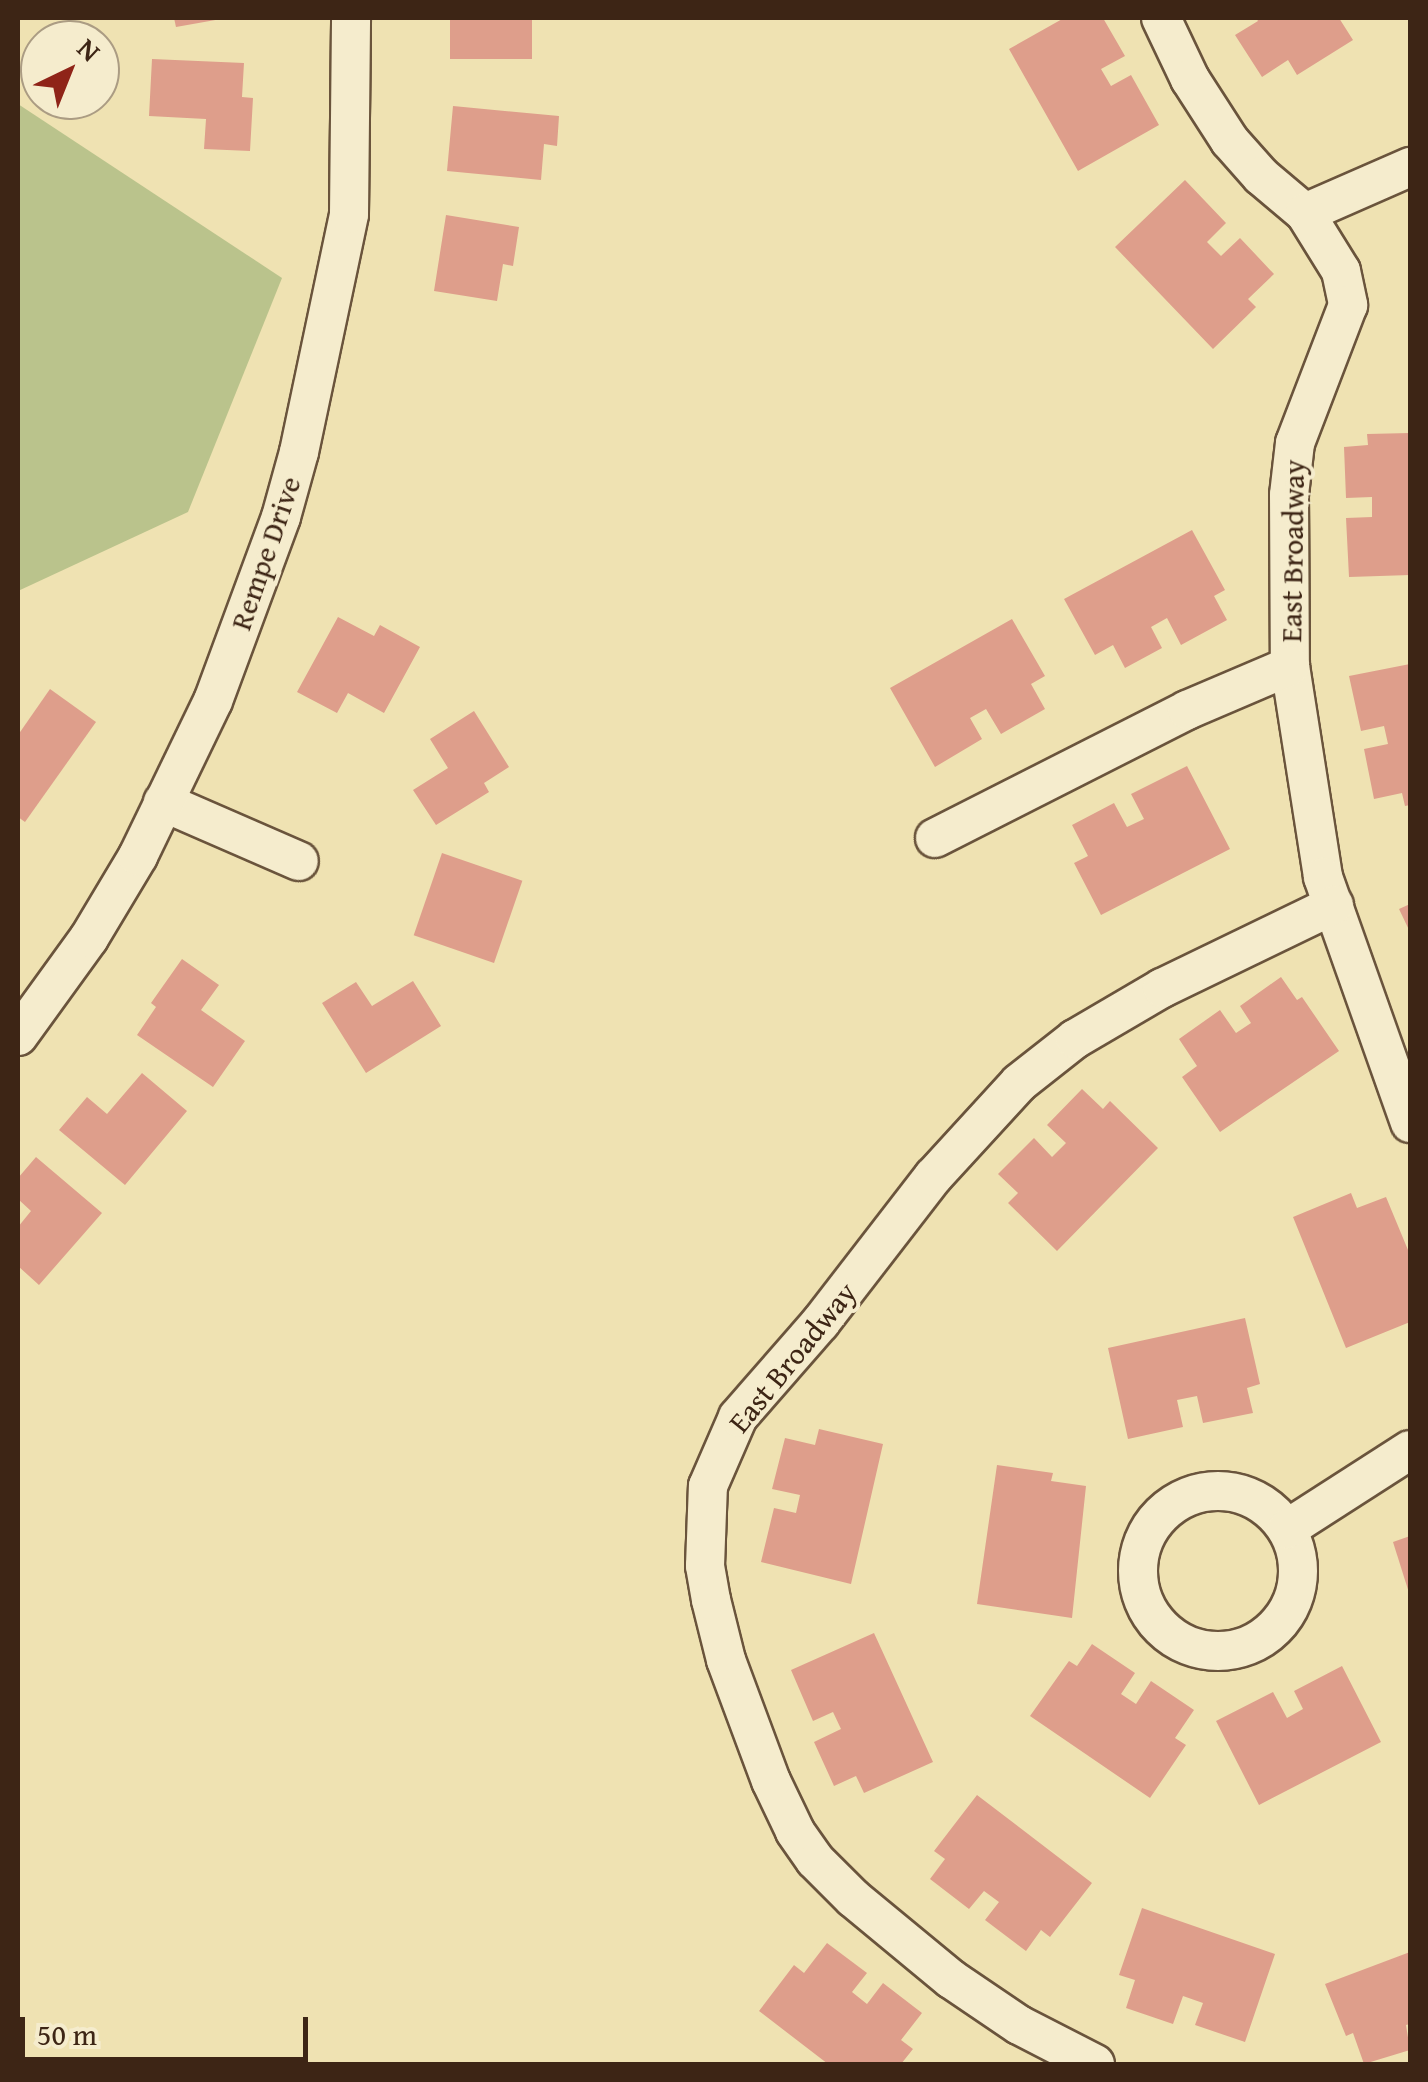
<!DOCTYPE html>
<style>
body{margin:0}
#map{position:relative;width:1428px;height:2082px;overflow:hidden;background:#efe2b2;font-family:"Gentium Book Plus",serif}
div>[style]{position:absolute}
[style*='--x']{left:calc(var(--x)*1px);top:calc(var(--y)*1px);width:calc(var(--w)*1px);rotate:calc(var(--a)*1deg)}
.green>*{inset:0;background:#bac38c}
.building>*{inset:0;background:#de9e8b;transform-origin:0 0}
.roads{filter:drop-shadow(2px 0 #6a543c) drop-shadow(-2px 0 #6a543c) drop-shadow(0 2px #6a543c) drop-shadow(0 -2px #6a543c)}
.minor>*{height:38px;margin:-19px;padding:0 19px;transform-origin:19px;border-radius:19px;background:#f5eccd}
.minor>.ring{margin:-19px;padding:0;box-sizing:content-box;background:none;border:38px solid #f5eccd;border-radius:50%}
span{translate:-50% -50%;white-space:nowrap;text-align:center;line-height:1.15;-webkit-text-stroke:8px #f5eccd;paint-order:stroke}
.street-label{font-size:30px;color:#3d2515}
.frame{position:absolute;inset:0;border:20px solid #3d2515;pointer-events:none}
.north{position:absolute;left:20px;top:20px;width:100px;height:100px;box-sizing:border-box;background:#f5eccd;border:2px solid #ab9c83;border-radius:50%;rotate:43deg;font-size:28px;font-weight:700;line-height:40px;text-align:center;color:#3d2515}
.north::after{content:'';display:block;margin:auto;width:35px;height:45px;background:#8f2418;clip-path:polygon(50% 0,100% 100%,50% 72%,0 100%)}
.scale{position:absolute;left:20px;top:2017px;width:288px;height:45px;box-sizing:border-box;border:5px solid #3d2515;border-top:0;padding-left:12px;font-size:30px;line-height:35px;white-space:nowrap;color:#3d2515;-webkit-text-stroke:8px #f5eccd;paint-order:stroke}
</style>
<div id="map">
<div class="green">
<div style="clip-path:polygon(18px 104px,282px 278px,188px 512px,18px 591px)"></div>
</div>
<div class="building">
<div style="clip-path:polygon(174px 18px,221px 18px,221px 19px,176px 27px)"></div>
<div style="left:450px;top:18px;width:82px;height:41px"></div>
<div style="clip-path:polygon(1064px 18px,1103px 18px,1125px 56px,1101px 69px,1111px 86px,1131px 75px,1159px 125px,1078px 171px,1009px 49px)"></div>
<div style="clip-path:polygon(1256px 18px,1339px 18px,1353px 40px,1297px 75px,1288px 60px,1262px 77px,1235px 35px,1258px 21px)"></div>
<div style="clip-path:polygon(152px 59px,244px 63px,242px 97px,253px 98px,250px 151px,204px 149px,206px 119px,149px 116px)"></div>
<div style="clip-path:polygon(453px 106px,559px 116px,557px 146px,544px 144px,541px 180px,447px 171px)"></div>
<div style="clip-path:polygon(1185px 180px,1226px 223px,1207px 242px,1221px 256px,1240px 238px,1274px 274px,1248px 299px,1256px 307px,1213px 349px,1115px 247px)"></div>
<div style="clip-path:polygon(446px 215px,519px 227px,513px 266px,503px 264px,497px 301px,434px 291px)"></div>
<div style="clip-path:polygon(1410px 433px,1410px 575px,1349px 577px,1346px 518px,1372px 517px,1372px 497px,1346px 498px,1344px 447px,1368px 445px,1367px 434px)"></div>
<div style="clip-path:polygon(1192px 530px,1225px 590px,1214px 596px,1227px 620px,1181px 645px,1167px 618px,1151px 627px,1162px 648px,1125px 668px,1113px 645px,1095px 655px,1064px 599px)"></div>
<div style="clip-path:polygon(338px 617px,374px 636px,380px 625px,420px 647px,384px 713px,348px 693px,337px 713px,297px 692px)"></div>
<div style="clip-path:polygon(1012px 619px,1045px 676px,1031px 684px,1045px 709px,1001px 734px,986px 709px,970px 718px,982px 739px,935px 767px,890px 688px)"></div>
<div style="clip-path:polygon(1410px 664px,1410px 805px,1405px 806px,1402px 793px,1374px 799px,1364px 749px,1388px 744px,1384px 726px,1361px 731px,1349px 676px)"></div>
<div style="clip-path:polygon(50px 689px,96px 722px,25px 822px,18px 817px,18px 735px)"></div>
<div style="clip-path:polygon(474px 711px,509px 767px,484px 783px,489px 792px,436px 825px,413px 790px,448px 768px,430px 739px)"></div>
<div style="clip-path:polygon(1187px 766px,1230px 849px,1101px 915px,1074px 863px,1088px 856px,1072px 825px,1114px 803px,1127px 827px,1144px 819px,1131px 794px)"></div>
<div style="left:442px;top:853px;width:85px;height:87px;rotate:19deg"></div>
<div style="clip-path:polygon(1410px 904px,1410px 932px,1399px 909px)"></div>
<div style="clip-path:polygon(182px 959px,219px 985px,201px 1010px,245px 1041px,213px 1087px,137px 1035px,156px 1007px,151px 1003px)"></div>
<div style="clip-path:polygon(1281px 977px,1297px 1000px,1302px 997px,1339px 1051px,1220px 1132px,1182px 1077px,1197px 1066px,1179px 1039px,1220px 1010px,1236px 1033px,1251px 1023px,1240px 1006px)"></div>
<div style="clip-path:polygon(413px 981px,441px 1026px,366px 1073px,322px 1003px,356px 982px,372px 1006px)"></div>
<div style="clip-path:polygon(142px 1073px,187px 1111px,125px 1185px,59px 1130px,87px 1097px,107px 1114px)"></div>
<div style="clip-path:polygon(1082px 1089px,1103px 1109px,1110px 1101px,1158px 1148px,1057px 1251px,1008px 1203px,1018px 1193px,998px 1174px,1034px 1138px,1052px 1157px,1066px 1143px,1047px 1125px)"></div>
<div style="clip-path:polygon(36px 1157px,102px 1213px,39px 1285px,18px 1266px,18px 1227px,31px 1211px,18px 1199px,18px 1178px)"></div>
<div style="clip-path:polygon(1351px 1193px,1357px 1208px,1386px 1197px,1408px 1250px,1410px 1322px,1346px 1348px,1293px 1217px)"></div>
<div style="clip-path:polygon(1245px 1318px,1260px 1384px,1247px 1388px,1253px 1413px,1203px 1423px,1197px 1396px,1177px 1400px,1183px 1427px,1128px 1439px,1108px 1348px)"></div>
<div style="clip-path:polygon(819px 1429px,883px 1444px,851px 1584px,761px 1562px,774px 1508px,796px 1513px,800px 1495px,772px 1489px,785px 1438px,815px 1445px)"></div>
<div style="clip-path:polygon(997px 1465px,1053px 1473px,1051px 1481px,1086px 1486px,1072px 1618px,977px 1604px)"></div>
<div style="clip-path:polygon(1410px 1536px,1410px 1596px,1393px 1542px)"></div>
<div style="clip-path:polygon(874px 1633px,933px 1762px,864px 1793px,856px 1776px,834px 1786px,814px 1742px,841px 1729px,833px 1712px,813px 1721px,791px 1670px)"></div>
<div style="clip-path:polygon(1092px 1644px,1135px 1673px,1121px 1694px,1136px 1704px,1151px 1681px,1194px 1710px,1175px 1738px,1186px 1745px,1150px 1798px,1030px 1716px,1069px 1661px,1077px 1666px)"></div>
<div style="clip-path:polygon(1342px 1666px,1381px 1742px,1259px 1805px,1216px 1721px,1273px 1692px,1287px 1718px,1303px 1709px,1294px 1691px)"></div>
<div style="clip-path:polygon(977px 1795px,1092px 1883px,1050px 1937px,1041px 1930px,1026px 1951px,985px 1920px,999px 1902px,984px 1891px,969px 1909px,930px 1879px,945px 1859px,934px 1851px)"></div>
<div style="clip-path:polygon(1142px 1908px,1275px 1954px,1245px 2042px,1195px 2025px,1203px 2003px,1183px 1996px,1173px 2024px,1126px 2008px,1135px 1980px,1119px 1975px)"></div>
<div style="clip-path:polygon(827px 1943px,867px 1973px,852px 1992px,867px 2004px,883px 1983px,922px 2013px,901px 2040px,913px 2049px,901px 2064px,828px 2064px,759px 2011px,794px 1965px,804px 1973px)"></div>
<div style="clip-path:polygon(1410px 1952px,1410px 2024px,1406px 2025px,1410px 2050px,1364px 2064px,1353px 2033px,1346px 2036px,1325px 1984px)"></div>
</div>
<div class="roads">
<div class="minor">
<div style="--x:1161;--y:18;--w:68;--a:64.6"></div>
<div style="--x:1190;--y:79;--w:74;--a:57.2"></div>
<div style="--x:1230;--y:141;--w:47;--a:48.5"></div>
<div style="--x:1261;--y:176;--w:57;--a:40.1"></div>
<div style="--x:1305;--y:213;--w:115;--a:-23.7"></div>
<div style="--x:1305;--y:213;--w:68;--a:58.2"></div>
<div style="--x:1341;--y:271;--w:35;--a:78"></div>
<div style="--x:1348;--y:305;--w:148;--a:111"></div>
<div style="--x:1295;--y:443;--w:52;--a:96.6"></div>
<div style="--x:1289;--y:495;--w:171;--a:89.7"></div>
<div style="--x:1290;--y:666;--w:214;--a:81.1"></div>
<div style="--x:1323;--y:877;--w:261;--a:70.5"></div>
<div style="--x:163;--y:802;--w:148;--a:23.5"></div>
<div style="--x:935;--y:838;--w:283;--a:-26.9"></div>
<div style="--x:1187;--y:710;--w:112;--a:-23.1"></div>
<div style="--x:18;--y:1036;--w:121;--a:-54.1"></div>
<div style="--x:89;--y:938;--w:96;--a:-59.1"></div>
<div style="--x:138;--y:856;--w:172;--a:-64.2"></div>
<div style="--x:213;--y:701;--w:196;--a:-69.7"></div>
<div style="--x:281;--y:517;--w:67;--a:-74.5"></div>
<div style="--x:299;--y:452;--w:243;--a:-78.1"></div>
<div style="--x:349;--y:214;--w:196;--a:-89.4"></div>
<div class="ring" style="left:1138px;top:1491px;width:122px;height:122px"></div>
<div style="--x:1287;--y:1529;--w:146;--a:-32.7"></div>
<div style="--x:1095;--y:2064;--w:85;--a:-152.8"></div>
<div style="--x:1019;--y:2025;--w:82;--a:-145.9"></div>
<div style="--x:951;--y:1979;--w:127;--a:-140.4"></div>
<div style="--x:853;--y:1898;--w:54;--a:-135"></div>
<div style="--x:815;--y:1860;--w:35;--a:-125"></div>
<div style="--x:795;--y:1831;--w:55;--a:-115.6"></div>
<div style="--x:771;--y:1781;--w:129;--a:-110.4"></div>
<div style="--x:726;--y:1660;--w:62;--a:-104"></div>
<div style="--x:711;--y:1600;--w:35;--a:-100"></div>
<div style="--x:705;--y:1566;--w:80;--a:-87.9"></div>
<div style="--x:708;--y:1486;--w:75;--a:-66.5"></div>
<div style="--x:738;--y:1417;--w:125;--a:-48.9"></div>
<div style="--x:820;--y:1323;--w:185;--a:-52.3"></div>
<div style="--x:933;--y:1177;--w:127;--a:-47.5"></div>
<div style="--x:1019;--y:1083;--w:71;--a:-38.2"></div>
<div style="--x:1075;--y:1039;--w:101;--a:-30.4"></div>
<div style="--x:1162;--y:988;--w:191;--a:-25.8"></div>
</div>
</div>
<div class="street-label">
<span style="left:1292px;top:551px;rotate:-89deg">East Broadway</span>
<span style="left:265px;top:553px;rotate:-71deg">Rempe Drive</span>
<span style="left:792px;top:1357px;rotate:-51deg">East Broadway</span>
</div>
<div class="frame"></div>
<div class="north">N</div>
<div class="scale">50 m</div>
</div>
